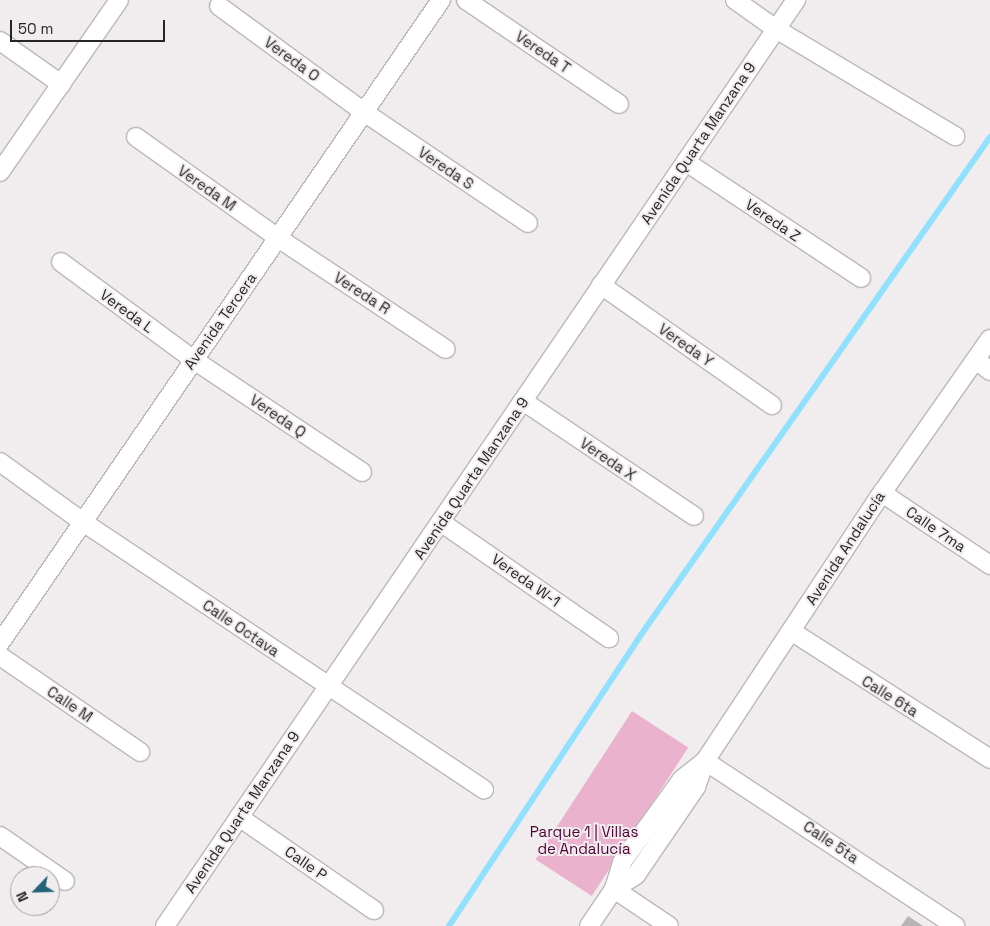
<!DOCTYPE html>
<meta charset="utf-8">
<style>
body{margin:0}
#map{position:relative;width:990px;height:926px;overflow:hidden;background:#f1edef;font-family:"Space Grotesk",sans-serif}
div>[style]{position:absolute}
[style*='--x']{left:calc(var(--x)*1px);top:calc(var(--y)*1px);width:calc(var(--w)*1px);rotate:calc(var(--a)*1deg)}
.green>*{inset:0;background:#ebb2cd;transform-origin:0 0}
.stream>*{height:6px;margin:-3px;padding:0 3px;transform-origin:3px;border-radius:3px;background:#91e1fe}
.building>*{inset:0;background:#b8b4b6}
.roads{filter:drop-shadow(1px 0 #bcb8ba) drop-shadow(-1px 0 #bcb8ba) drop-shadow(0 1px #bcb8ba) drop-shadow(0 -1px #bcb8ba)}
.minor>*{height:18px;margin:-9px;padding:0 9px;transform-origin:9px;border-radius:9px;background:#fff}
span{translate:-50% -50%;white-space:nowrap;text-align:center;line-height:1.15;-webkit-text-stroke:4px #f1edef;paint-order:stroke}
.street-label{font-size:15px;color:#272627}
.park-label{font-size:15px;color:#4f0133}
.north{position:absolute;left:10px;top:866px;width:50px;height:50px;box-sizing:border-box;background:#f1edef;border:1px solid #a09d9f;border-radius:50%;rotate:246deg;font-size:14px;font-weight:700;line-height:20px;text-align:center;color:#272627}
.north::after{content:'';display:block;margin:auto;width:18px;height:22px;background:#236478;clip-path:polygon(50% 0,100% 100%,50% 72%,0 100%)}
.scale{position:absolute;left:10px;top:20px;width:155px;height:22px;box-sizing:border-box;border:2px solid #272627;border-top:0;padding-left:6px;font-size:15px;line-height:18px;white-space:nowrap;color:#272627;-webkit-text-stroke:4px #f1edef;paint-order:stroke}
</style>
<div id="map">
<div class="green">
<div style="left:632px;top:711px;width:67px;height:177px;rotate:33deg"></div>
</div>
<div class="stream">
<div style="--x:449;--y:926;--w:344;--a:-56.6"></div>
<div style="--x:638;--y:639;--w:613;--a:-54.96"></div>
</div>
<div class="building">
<div style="clip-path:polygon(908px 916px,923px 926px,901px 926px)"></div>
</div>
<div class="roads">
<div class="minor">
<div style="--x:466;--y:0;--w:185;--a:34.2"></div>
<div style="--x:735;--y:0;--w:50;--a:35.3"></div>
<div style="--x:776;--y:29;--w:209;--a:30.9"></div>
<div style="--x:219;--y:6;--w:180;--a:36.2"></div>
<div style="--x:364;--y:112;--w:198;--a:34.1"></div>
<div style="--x:0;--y:41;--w:75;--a:35.2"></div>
<div style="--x:136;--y:137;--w:174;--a:35.4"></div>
<div style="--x:278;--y:238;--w:201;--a:33.5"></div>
<div style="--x:686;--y:162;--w:210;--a:33.5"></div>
<div style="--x:0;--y:172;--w:209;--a:-55.3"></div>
<div style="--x:61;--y:262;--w:165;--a:36.4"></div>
<div style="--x:194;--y:360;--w:202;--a:33.7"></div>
<div style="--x:601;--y:285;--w:209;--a:35.1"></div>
<div style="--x:976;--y:360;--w:18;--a:38"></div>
<div style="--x:523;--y:401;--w:206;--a:33.9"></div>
<div style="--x:0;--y:462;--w:102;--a:35.9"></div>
<div style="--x:83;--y:522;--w:482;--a:33.7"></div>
<div style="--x:882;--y:493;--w:130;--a:33.7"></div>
<div style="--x:442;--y:523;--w:203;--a:34.6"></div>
<div style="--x:791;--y:631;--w:237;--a:32.7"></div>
<div style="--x:0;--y:643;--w:780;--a:-55.56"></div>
<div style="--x:0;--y:656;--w:170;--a:34.4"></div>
<div style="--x:705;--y:761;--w:300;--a:33.4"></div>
<div style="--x:239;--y:817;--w:164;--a:34.6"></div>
<div style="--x:0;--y:836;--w:79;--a:34.7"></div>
<div style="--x:614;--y:889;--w:26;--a:-32"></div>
<div style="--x:636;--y:875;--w:107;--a:-55.7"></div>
<div style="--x:696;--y:787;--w:28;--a:-71"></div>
<div style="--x:705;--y:761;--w:321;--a:-56.6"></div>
<div style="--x:882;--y:493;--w:188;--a:-55"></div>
<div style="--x:614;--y:889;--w:66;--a:33.9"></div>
<div style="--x:165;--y:926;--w:1121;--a:-55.73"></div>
<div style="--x:589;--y:926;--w:45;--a:-56"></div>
<div style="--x:614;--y:889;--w:28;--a:-73"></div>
<div style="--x:622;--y:862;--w:102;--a:-54.1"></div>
<div style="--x:682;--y:779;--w:29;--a:-38"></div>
</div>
</div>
<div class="street-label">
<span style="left:543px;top:52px;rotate:34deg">Vereda T</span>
<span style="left:292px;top:59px;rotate:36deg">Vereda O</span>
<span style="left:698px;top:143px;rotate:-56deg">Avenida Quarta Manzana 9</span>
<span style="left:446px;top:168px;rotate:34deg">Vereda S</span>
<span style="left:207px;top:188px;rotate:35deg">Vereda M</span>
<span style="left:773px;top:220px;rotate:34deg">Vereda Z</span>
<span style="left:362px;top:293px;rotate:33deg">Vereda R</span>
<span style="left:127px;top:311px;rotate:36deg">Vereda L</span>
<span style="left:220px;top:321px;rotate:-55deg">Avenida Tercera</span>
<span style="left:686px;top:345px;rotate:35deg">Vereda Y</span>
<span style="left:278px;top:416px;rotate:34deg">Vereda Q</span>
<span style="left:608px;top:459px;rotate:34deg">Vereda X</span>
<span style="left:471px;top:478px;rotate:-56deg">Avenida Quarta Manzana 9</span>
<span style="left:936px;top:529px;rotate:34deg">Calle 7ma</span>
<span style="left:845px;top:548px;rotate:-57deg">Avenida Andalucía</span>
<span style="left:526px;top:580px;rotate:35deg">Vereda W-1</span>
<span style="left:241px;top:628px;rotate:34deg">Calle Octava</span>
<span style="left:890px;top:696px;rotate:32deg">Calle 6ta</span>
<span style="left:70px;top:704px;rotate:34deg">Calle M</span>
<span style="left:242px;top:812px;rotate:-56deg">Avenida Quarta Manzana 9</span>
<span style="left:831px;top:842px;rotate:34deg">Calle 5ta</span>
<span style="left:306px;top:863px;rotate:35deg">Calle P</span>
</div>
<div class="park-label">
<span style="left:584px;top:840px">Parque 1 | Villas<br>de Andalucía</span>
</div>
<div class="north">N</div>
<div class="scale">50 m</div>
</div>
